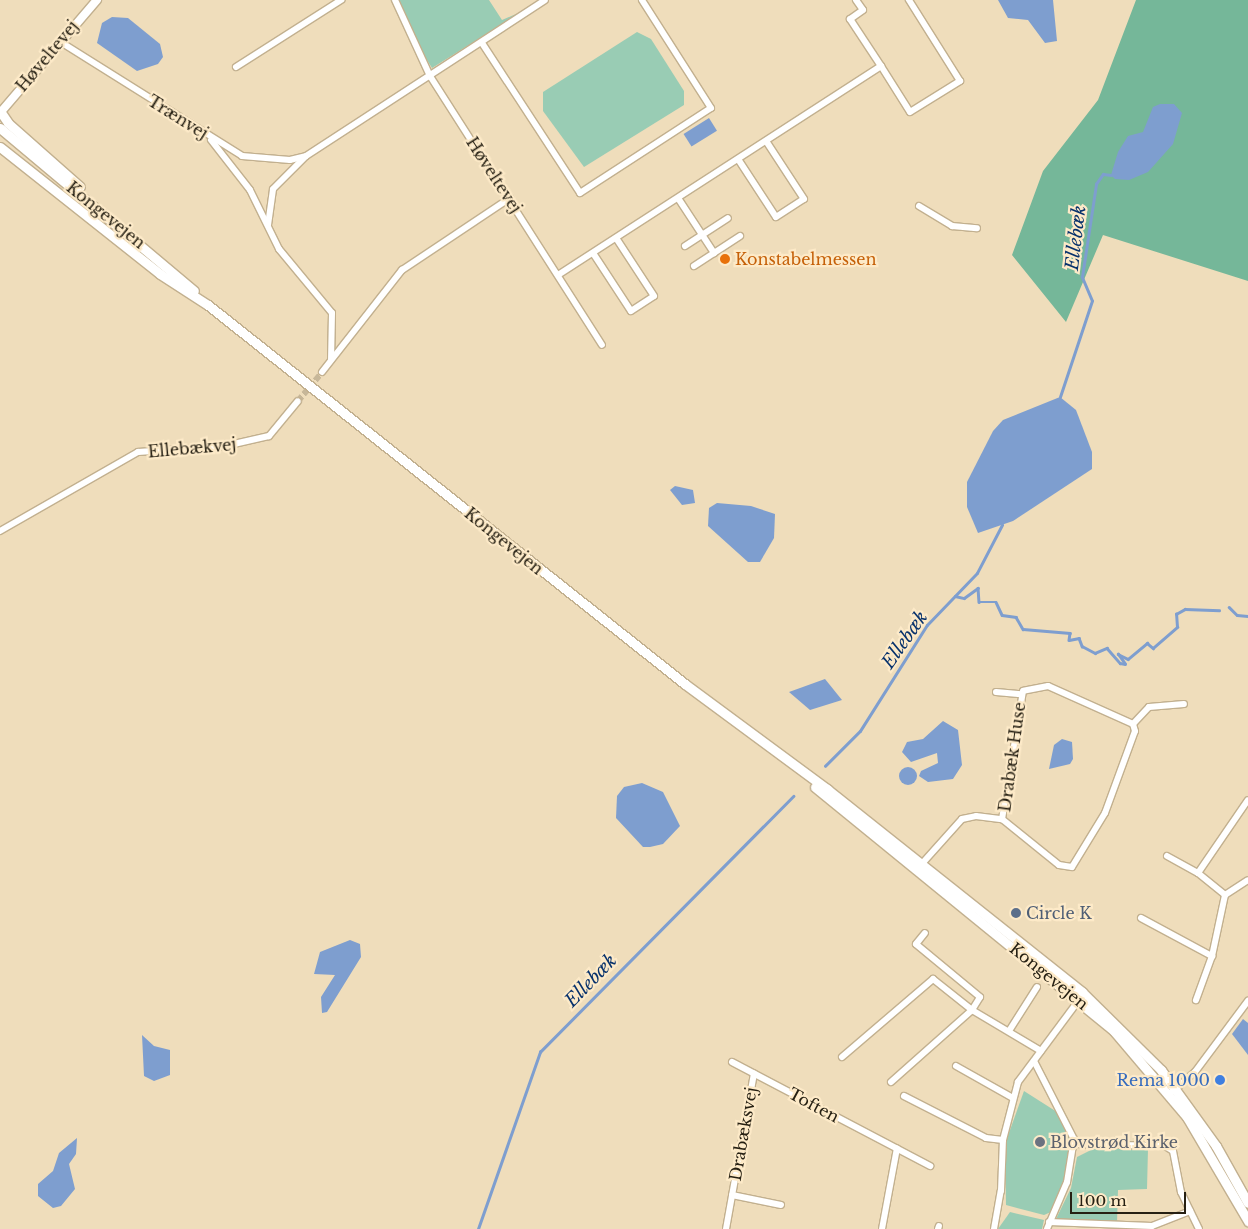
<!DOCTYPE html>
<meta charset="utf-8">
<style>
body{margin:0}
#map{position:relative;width:1248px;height:1229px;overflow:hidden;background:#efddbb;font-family:"Libre Baskerville",serif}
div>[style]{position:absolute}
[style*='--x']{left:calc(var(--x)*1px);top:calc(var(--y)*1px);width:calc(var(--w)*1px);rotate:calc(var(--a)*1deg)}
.green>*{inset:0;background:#99ccb4}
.forest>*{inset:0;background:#75b799}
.water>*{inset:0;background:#7e9ecf;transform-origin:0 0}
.round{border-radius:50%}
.stream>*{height:2.5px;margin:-1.25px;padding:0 1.25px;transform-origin:1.25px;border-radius:1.25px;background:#7e9ecf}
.minor-tunnel>*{height:6px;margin-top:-3px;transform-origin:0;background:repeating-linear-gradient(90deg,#c7b799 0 6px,transparent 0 9px)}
.roads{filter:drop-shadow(1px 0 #c2b08f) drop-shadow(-1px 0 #c2b08f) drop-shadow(0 1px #c2b08f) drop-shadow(0 -1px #c2b08f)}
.minor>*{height:6px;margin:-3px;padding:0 3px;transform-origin:3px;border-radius:3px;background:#fff}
.tertiary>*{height:8px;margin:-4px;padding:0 4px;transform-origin:4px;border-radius:4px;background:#fff}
.secondary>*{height:9px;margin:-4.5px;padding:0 4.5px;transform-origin:4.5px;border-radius:4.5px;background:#fff}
.dots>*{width:14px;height:14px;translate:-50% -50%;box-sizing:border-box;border:2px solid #fdeac8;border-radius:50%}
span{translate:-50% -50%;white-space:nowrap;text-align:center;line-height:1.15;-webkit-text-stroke:4.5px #fdeac8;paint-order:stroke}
.street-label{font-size:16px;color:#262013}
.food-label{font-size:16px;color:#c56008}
.left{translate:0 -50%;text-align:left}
.service-label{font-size:16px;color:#4e5e75}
.shop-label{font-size:16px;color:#366cbe}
.right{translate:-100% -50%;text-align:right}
.worship-label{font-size:16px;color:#5b616d}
.water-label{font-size:18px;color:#08326c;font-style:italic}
.scale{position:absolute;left:1070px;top:1192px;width:116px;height:22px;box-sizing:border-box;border:2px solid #262013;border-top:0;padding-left:6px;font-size:15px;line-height:18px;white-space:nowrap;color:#262013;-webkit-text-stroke:4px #fdeac8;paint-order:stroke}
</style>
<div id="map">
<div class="green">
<div style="clip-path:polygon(399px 0,489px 0,502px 20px,523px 11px,432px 68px,409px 31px)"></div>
<div style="clip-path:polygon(637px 32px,651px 39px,684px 91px,684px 105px,584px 167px,543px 111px,543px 92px)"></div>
<div style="clip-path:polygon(1024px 1091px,1057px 1112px,1073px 1143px,1062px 1189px,1051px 1212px,1044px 1215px,1006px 1205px,1005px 1144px)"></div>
<div style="clip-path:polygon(1093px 1149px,1148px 1149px,1147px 1189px,1118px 1190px,1117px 1223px,1056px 1219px,1071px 1188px,1077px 1157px)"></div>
<div style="clip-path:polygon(1010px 1212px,1044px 1220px,1042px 1229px,998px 1229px)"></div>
</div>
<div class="forest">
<div style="clip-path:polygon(1136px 0,1248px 0,1248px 281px,1103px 235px,1066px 322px,1012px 255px,1043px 171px,1098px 100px)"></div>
</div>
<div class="water">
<div style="clip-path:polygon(998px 0,1053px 0,1057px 41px,1045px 43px,1028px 20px,1008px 18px)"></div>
<div style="clip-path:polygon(112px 17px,128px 18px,160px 44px,163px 57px,158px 64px,137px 71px,97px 43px,102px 23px)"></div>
<div style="clip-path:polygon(1160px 104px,1174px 104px,1182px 113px,1173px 144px,1148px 172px,1129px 180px,1115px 179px,1111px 175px,1118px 152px,1128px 136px,1143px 132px,1153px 107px)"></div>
<div style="left:709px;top:118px;width:15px;height:30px;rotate:58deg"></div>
<div style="clip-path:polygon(1060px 397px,1076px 410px,1092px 452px,1092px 469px,1013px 521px,978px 533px,967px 507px,967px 482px,993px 431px,1003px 420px)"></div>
<div style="clip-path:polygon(675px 486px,693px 490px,695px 503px,682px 505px,670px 490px)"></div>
<div style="clip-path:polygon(717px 503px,751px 506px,775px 514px,774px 538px,760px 562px,748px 562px,708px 526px,709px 508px)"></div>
<div style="clip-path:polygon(825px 679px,842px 700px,810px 710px,789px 692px)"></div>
<div style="clip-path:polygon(943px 721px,958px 730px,962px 765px,953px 779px,928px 782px,919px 776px,921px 771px,938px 763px,937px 753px,911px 762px,902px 752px,907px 742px,923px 739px)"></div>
<div style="clip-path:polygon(1062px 739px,1072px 742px,1073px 759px,1070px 764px,1049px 769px,1054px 745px)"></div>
<div class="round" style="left:899px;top:767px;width:18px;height:18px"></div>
<div style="clip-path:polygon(642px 783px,663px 792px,680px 826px,663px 844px,650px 847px,643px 847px,616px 818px,617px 796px,624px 787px)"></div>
<div style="clip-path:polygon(350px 940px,360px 944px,361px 957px,327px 1012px,322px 1013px,321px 997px,335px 975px,314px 974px,320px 952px)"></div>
<div style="clip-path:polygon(1243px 1019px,1248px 1023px,1248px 1055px,1232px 1034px)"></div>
<div style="clip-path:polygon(142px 1035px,154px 1046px,170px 1050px,170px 1075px,154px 1081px,144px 1076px)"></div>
<div style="clip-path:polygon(77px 1138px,76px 1154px,69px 1164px,75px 1189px,61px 1206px,53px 1208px,38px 1196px,38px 1184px,53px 1171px,59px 1153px)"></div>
</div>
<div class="stream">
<div style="--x:1060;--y:397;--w:101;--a:-71.6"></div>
<div style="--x:1092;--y:301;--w:26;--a:-113"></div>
<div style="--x:1082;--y:277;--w:94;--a:-81.4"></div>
<div style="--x:1096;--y:184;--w:12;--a:-55"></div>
<div style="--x:1103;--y:174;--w:8;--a:7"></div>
<div style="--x:955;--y:596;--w:9;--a:13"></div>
<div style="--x:964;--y:598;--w:17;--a:-36"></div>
<div style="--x:978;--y:588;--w:14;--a:86"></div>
<div style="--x:979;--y:602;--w:17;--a:0"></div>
<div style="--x:996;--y:602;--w:14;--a:65"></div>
<div style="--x:1002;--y:615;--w:14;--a:8"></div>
<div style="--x:1016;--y:617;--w:14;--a:60"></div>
<div style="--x:1023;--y:629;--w:47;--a:4.9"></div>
<div style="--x:1070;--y:633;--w:7;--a:98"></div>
<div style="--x:1069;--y:640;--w:10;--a:-11"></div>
<div style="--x:1079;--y:638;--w:9;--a:69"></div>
<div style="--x:1082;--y:646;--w:15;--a:28"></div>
<div style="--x:1095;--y:653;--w:13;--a:-23"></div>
<div style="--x:1107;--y:648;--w:20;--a:49"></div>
<div style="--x:1120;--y:663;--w:5;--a:11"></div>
<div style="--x:1125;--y:664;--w:12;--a:-125"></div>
<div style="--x:1118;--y:654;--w:11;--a:27"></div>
<div style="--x:1128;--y:659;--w:25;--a:-40"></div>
<div style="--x:1147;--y:643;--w:8;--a:40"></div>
<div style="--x:1153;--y:648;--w:32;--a:-41"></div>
<div style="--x:1177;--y:627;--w:13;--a:-94"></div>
<div style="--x:1176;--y:614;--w:10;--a:-29"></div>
<div style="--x:1185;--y:609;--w:34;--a:2"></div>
<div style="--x:1229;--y:607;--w:11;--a:45"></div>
<div style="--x:1237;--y:615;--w:11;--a:5"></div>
<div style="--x:825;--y:766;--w:49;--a:-45"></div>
<div style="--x:860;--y:731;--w:125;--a:-57.7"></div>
<div style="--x:927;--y:625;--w:72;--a:-46.1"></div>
<div style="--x:977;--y:573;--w:54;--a:-62.5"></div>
<div style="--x:478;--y:1229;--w:188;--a:-70.7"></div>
<div style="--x:540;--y:1052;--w:360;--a:-45.3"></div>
</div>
<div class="minor-tunnel">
<div style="--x:298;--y:401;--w:38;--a:-50"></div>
</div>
<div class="roads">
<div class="minor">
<div style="--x:395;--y:0;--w:84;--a:65.3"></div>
<div style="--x:430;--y:76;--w:319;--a:57.4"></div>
<div style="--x:856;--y:0;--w:12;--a:55"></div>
<div style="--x:863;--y:10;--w:16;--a:145"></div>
<div style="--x:850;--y:19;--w:56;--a:56.6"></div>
<div style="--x:59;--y:41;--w:216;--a:32.1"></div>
<div style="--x:242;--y:156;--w:48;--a:4.8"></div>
<div style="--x:290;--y:160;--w:16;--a:-14"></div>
<div style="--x:306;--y:156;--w:285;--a:-33.1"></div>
<div style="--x:482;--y:43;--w:179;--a:56.8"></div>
<div style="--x:580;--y:193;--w:156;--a:-33"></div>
<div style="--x:711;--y:108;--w:128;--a:-122.6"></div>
<div style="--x:236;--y:67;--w:125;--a:-32.5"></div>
<div style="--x:211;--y:140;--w:63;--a:52"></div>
<div style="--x:250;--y:190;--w:66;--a:63.8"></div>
<div style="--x:279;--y:249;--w:83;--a:50.4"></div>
<div style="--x:332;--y:313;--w:46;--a:91.2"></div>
<div style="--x:738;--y:159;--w:69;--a:56.8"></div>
<div style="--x:776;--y:217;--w:33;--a:-33"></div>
<div style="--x:804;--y:199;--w:69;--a:-123.2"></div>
<div style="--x:678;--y:198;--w:66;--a:56.8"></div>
<div style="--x:919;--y:206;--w:39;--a:31"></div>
<div style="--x:952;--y:226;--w:25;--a:5"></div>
<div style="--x:268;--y:225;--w:36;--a:-82"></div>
<div style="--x:273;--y:189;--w:45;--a:-45"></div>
<div style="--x:685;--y:246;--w:51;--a:-33.1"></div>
<div style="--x:593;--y:253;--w:69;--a:56.8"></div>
<div style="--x:631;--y:311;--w:27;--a:-33"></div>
<div style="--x:654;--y:296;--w:69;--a:-123.2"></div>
<div style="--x:694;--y:266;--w:55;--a:-33.1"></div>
<div style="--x:558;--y:275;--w:385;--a:-32.9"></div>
<div style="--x:881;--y:66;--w:54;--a:57.8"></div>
<div style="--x:910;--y:112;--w:59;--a:-31.8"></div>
<div style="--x:960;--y:81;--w:96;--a:-122.2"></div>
<div style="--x:322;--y:372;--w:130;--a:-51.9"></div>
<div style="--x:402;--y:270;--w:130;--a:-33.7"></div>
<div style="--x:0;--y:531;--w:159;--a:-29.8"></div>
<div style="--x:138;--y:452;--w:87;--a:-3.9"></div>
<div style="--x:225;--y:446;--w:45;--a:-12.8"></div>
<div style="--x:269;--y:436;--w:45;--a:-50.4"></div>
<div style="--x:996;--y:692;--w:25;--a:5"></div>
<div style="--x:1133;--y:724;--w:23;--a:-47"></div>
<div style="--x:1149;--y:707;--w:35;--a:-5"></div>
<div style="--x:1167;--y:856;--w:35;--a:29"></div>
<div style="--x:1198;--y:873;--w:35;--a:39"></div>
<div style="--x:1225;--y:895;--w:62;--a:102"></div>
<div style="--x:919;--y:867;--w:64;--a:-48.1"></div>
<div style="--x:962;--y:819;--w:14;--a:-12"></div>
<div style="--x:976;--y:816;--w:26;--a:7"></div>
<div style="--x:1002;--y:819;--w:73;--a:38.9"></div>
<div style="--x:1059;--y:865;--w:13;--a:9"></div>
<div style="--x:1072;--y:867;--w:63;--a:-58.6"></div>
<div style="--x:1105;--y:813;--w:87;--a:-69.9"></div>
<div style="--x:1135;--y:731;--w:7;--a:-106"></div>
<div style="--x:1133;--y:724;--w:93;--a:-155.9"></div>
<div style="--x:1048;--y:686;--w:25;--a:169"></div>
<div style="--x:1023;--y:691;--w:130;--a:99.3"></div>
<div style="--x:1198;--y:873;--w:88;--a:-55.6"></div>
<div style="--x:1225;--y:895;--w:27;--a:-33"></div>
<div style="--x:1141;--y:918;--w:81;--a:28.2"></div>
<div style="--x:1212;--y:956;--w:47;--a:110"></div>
<div style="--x:1009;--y:1031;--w:52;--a:-57.5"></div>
<div style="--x:842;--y:1057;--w:120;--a:-40.6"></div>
<div style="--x:933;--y:979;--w:50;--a:38.5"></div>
<div style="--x:972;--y:1010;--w:80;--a:30.7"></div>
<div style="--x:1034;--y:1061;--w:88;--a:62.9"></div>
<div style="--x:1074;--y:1139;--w:44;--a:99.2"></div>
<div style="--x:1067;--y:1182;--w:51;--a:113.1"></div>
<div style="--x:732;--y:1062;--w:224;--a:27.7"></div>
<div style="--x:956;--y:1066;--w:65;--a:29.3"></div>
<div style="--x:891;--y:1082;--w:108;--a:-41.6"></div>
<div style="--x:972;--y:1010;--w:15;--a:-58"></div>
<div style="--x:980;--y:997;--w:83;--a:-140.4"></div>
<div style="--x:916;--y:944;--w:14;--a:-51"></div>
<div style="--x:1173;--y:1091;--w:29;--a:-41"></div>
<div style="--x:1195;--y:1072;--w:89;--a:-53.3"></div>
<div style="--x:904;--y:1096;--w:92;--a:27.1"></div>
<div style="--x:986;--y:1138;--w:17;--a:7"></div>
<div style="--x:1075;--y:1144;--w:90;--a:1.3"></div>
<div style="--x:1165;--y:1146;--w:9;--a:32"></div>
<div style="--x:1173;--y:1151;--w:42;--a:79"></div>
<div style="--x:1181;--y:1192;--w:41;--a:64.1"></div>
<div style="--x:732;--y:1195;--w:50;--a:11.5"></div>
<div style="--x:1049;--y:1222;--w:103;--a:2.2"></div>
<div style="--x:1152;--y:1226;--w:41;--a:-21.5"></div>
<div style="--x:726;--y:1229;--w:158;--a:-79.8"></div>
<div style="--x:882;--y:1229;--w:82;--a:-79.5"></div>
<div style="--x:938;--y:1229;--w:3;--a:-72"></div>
<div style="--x:994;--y:1229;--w:39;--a:-80"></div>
<div style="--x:1001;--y:1191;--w:51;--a:-87.8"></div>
<div style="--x:1003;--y:1140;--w:60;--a:-75.5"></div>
<div style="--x:1018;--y:1082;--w:102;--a:-53.4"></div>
</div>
<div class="tertiary">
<div style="--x:0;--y:113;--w:149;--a:-49.4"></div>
</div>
<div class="secondary">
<div style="--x:0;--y:111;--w:14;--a:56"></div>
<div style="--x:8;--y:123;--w:96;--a:41.6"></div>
<div style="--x:0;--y:128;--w:253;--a:40"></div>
<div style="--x:0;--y:147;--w:204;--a:38.4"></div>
<div style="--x:160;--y:274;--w:57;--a:32.9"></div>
<div style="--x:208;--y:305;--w:609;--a:38.47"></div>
<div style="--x:685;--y:684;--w:177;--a:36.5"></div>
<div style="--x:827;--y:789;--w:326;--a:38.5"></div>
<div style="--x:1082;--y:992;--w:111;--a:44.6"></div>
<div style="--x:1161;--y:1070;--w:94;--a:54.1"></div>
<div style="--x:1216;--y:1146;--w:65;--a:60.7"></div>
<div style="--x:815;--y:787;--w:386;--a:39.2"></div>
<div style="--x:1114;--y:1031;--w:113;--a:49.7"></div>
<div style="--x:1187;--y:1117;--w:121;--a:59.6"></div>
</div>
</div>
<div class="dots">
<div style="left:725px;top:259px;background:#e8710a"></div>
<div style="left:1016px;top:913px;background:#5c6f8a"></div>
<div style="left:1220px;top:1080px;background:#3f7fe0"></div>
<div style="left:1040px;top:1142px;background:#6b7280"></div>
</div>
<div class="street-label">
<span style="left:47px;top:56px;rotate:-50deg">Høveltevej</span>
<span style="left:178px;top:117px;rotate:32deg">Trænvej</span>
<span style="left:494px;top:175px;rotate:57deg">Høveltevej</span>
<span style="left:106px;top:215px;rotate:39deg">Kongevejen</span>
<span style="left:192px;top:448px;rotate:-5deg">Ellebækvej</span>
<span style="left:504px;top:541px;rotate:39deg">Kongevejen</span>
<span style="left:1012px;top:757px;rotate:-82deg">Drabæk Huse</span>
<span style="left:1049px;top:976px;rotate:39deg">Kongevejen</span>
<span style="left:814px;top:1105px;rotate:28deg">Toften</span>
<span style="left:743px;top:1134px;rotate:-80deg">Drabæksvej</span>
</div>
<div class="food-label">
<span class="left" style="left:735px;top:259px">Konstabelmessen</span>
</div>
<div class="service-label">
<span class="left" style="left:1026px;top:913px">Circle K</span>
</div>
<div class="shop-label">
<span class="right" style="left:1210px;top:1080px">Rema 1000</span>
</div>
<div class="worship-label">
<span class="left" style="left:1050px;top:1142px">Blovstrød Kirke</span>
</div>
<div class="water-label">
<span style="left:1076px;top:238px;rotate:-83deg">Ellebæk</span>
<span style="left:905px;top:640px;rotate:-55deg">Ellebæk</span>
<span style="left:591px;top:981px;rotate:-46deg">Ellebæk</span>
</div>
<div class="scale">100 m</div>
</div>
